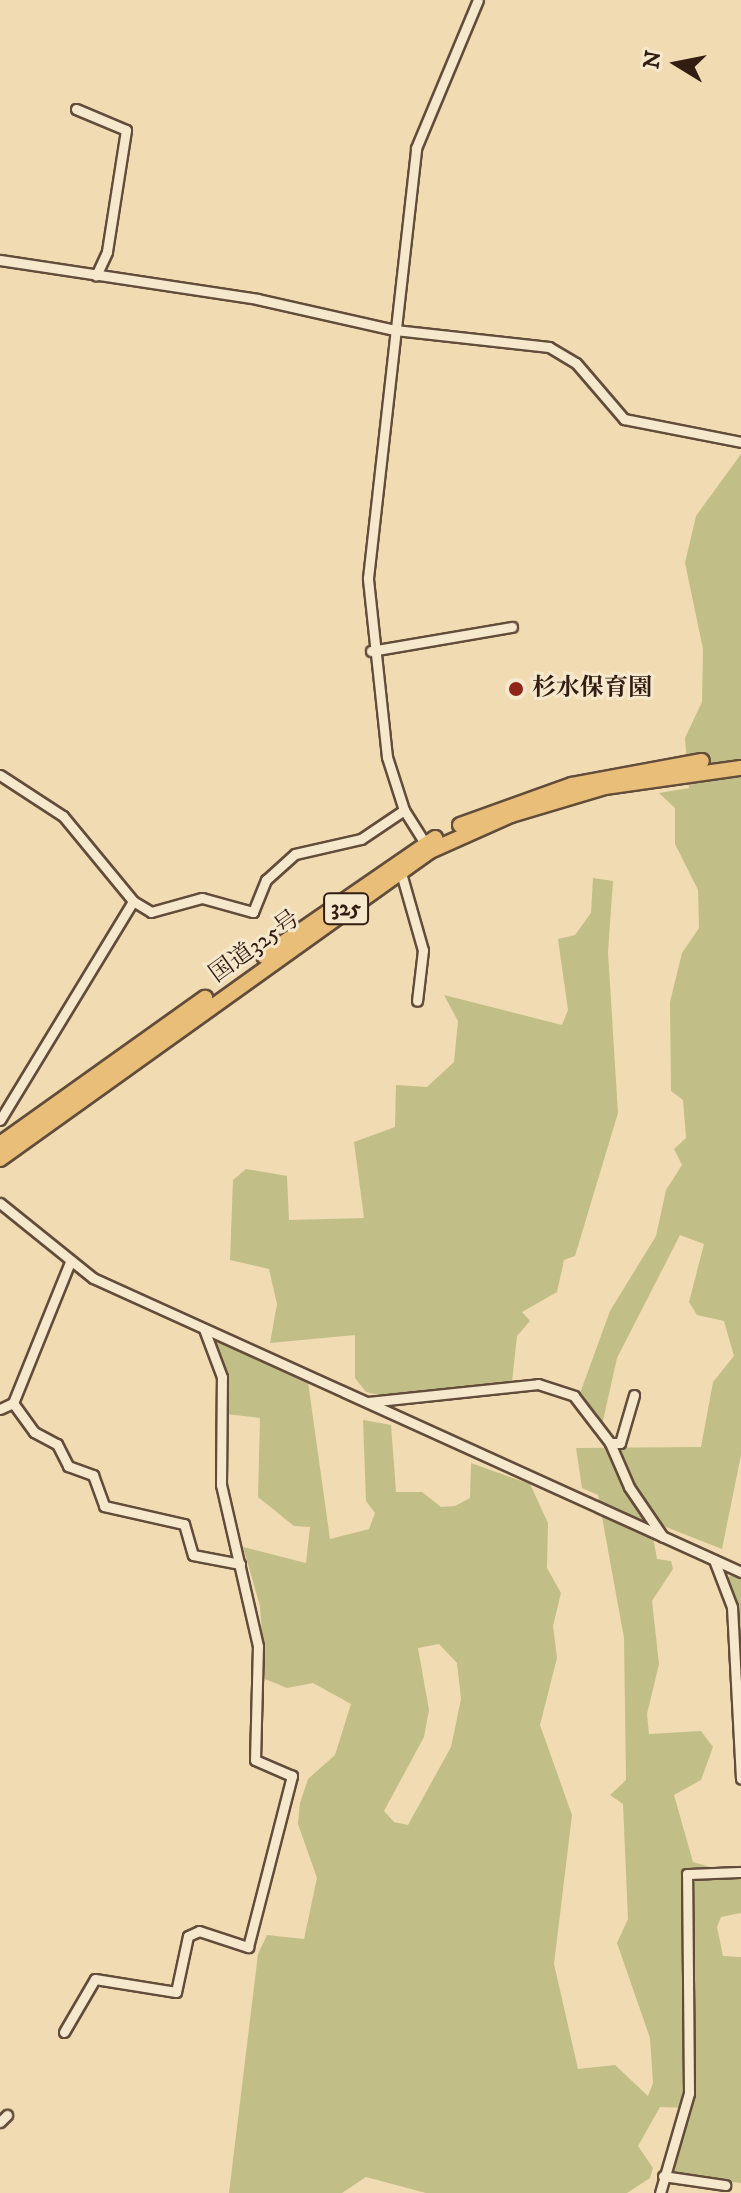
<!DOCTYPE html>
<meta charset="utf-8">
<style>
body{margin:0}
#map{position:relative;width:741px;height:2193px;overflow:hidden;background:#f1dbb2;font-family:"IM FELL DW Pica","Noto Serif JP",serif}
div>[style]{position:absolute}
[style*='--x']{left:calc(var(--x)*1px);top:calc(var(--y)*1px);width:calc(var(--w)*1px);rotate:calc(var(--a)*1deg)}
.green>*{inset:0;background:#c2be87}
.roads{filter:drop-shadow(2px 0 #624c3a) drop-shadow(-2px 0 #624c3a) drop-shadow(0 2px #624c3a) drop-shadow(0 -2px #624c3a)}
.minor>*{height:9px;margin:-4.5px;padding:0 4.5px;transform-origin:4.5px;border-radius:4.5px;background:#f6e8cd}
.highway>*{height:14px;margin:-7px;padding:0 7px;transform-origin:7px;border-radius:7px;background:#e8be79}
.dots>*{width:22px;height:22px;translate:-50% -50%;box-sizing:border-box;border:4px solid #f6e8cd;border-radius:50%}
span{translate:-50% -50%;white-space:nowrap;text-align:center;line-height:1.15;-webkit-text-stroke:6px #f6e8cd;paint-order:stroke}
.shield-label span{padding:2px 6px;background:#f6e8cd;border:2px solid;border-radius:6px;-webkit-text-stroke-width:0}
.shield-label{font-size:22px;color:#331d12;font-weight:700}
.poi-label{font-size:24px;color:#331d12;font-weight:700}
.left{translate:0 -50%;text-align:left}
.street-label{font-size:24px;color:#331d12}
.north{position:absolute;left:637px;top:24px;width:80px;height:80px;-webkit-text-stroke:6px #f6e8cd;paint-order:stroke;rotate:280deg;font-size:22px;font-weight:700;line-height:32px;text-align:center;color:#331d12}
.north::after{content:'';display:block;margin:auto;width:28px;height:36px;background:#331d12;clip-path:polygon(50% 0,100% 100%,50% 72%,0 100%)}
</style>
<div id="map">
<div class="green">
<div style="clip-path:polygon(evenodd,741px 454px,741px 1455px,722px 1549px,661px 1525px,653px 1537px,657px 1559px,671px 1561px,673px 1569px,652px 1601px,659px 1664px,647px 1714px,649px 1734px,701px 1731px,713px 1747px,701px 1780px,674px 1795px,693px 1862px,741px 1876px,741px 1913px,721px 1917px,717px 1927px,723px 1956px,741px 1957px,741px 2183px,668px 2174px,691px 2108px,660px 2107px,638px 2146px,653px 2168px,650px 2178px,627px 2193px,426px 2193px,366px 2177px,342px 2193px,229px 2193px,258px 1954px,267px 1935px,304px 1939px,317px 1878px,298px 1824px,300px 1803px,308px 1779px,335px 1755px,351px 1704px,313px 1683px,287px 1688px,265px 1679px,260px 1606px,243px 1547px,306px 1563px,310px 1527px,294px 1526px,258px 1497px,260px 1418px,226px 1414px,226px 1377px,210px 1337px,308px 1382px,330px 1539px,369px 1529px,375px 1513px,366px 1501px,363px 1420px,391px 1425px,396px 1492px,422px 1492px,441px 1507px,455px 1506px,470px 1498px,471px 1463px,530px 1484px,548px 1523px,547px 1568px,561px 1593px,553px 1626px,557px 1658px,540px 1725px,572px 1815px,554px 1964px,578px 2069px,615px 2065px,648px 2096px,653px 2083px,650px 2038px,617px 1943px,628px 1919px,623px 1804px,610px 1795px,626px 1780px,624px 1638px,598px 1495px,582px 1488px,576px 1448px,701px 1447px,713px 1382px,734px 1356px,724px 1321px,697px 1315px,689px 1302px,704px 1244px,680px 1235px,617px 1358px,602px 1425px,579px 1396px,610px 1311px,656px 1236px,666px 1190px,682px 1165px,674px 1149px,686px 1138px,683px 1100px,671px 1091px,670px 1002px,682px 953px,699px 928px,698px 890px,675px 844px,675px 808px,659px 793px,689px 788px,685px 738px,702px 702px,703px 649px,685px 563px,696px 516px,741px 454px,439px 1644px,457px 1663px,461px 1699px,451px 1747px,408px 1825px,394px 1822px,384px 1811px,424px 1737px,429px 1710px,418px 1648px,439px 1644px)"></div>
<div style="clip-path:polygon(593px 878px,613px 881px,608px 952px,618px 1113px,575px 1256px,564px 1260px,557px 1292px,522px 1312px,530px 1321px,517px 1336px,512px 1382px,384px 1396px,366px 1392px,355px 1378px,355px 1335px,270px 1343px,277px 1304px,269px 1269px,230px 1260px,233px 1180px,246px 1169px,287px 1176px,289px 1220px,364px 1218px,354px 1142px,395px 1127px,396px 1085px,427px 1087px,454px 1062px,458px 1021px,444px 995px,562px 1025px,568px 1010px,558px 939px,575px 935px,591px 913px)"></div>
<div style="clip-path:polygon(734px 1574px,741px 1577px,741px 1734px,724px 1579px)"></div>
</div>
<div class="roads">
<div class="minor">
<div style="--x:76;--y:109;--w:54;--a:22.8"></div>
<div style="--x:126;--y:130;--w:123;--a:98.9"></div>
<div style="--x:107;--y:252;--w:26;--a:115"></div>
<div style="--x:0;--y:260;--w:260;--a:8.6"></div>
<div style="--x:257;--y:299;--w:141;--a:12.7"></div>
<div style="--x:395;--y:330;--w:155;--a:6.3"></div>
<div style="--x:549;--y:347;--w:31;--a:31"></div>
<div style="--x:576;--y:363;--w:74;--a:49.4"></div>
<div style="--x:624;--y:419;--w:119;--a:11.1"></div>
<div style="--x:371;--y:651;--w:143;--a:-9.7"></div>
<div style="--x:0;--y:775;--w:75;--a:33.1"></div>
<div style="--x:63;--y:816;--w:110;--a:50.5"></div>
<div style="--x:133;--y:901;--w:21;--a:31"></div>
<div style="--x:151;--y:912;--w:53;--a:-15.4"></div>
<div style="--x:202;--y:898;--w:53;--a:15.4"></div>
<div style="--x:253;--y:912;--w:35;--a:-68"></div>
<div style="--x:266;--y:880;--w:39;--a:-42"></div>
<div style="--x:295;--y:854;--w:68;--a:-12.8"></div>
<div style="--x:361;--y:839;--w:52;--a:-34"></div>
<div style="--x:428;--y:848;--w:45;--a:-122.3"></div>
<div style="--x:404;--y:810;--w:56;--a:-107.8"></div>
<div style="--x:387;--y:757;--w:180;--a:-96.1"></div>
<div style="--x:368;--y:578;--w:433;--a:-83.6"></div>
<div style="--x:416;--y:148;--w:160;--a:-67.3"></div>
<div style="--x:401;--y:873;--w:80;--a:74.1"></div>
<div style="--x:423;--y:950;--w:51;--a:96.7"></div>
<div style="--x:0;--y:1120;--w:256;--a:-58.7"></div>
<div style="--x:0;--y:1203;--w:119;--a:38.9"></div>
<div style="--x:93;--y:1278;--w:712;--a:24.4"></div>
<div style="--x:368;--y:1402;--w:171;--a:-6"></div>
<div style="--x:538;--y:1384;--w:38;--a:18"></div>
<div style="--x:574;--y:1396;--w:59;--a:52.5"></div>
<div style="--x:610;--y:1443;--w:10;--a:0"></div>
<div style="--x:620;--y:1443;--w:50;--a:-73.7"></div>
<div style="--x:13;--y:1403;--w:36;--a:54"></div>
<div style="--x:34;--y:1432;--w:26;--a:28"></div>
<div style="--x:57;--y:1444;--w:25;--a:63"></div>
<div style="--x:68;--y:1466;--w:27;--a:20"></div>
<div style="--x:93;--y:1475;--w:33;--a:70"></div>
<div style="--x:104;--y:1506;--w:82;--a:12.7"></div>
<div style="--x:184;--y:1524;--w:32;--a:74"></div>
<div style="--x:193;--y:1555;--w:48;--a:10.8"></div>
<div style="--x:13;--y:1403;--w:152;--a:-68"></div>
<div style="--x:0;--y:1409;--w:14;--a:-25"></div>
<div style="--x:610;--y:1443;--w:48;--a:66.6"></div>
<div style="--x:629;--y:1487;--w:60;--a:55.8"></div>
<div style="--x:714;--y:1560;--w:50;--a:69"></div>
<div style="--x:732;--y:1607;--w:172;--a:87"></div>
<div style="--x:64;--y:2032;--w:61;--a:-59.7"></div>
<div style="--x:95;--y:1979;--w:82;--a:9.1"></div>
<div style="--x:176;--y:1992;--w:57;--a:-77.9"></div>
<div style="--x:188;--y:1936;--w:12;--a:-24"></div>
<div style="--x:199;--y:1931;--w:52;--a:18.1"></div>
<div style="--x:248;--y:1947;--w:177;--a:-75.6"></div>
<div style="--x:292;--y:1776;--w:40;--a:-156.6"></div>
<div style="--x:255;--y:1760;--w:114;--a:-88.5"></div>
<div style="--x:258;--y:1646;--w:165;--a:-102.9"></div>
<div style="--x:221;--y:1485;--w:108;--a:-89.5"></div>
<div style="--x:222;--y:1377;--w:51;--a:-110.6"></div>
<div style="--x:0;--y:2122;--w:10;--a:-45"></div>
<div style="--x:663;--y:2176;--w:63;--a:8.3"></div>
<div style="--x:660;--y:2193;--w:104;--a:-73.8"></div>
<div style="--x:689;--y:2093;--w:219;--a:-90.5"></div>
<div style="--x:687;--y:1874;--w:54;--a:-2.1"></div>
</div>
<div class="highway">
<div style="--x:460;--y:825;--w:119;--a:-19.7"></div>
<div style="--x:572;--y:785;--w:132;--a:-10.5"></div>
<div style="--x:264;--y:956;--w:208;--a:-34.6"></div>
<div style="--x:0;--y:1144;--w:252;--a:-35.5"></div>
<div style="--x:0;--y:1159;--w:529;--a:-35.61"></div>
<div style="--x:430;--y:851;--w:89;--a:-24"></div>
<div style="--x:511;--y:815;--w:98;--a:-16.6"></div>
<div style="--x:605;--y:787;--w:137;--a:-8"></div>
</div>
</div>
<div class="dots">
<div style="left:516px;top:689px;background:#8f2418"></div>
</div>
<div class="shield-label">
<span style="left:346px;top:909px">325</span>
</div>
<div class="poi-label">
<span class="left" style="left:532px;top:689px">杉水保育園</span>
</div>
<div class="street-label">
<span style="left:255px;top:947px;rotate:-36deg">国道325号</span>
</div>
<div class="north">N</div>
</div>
